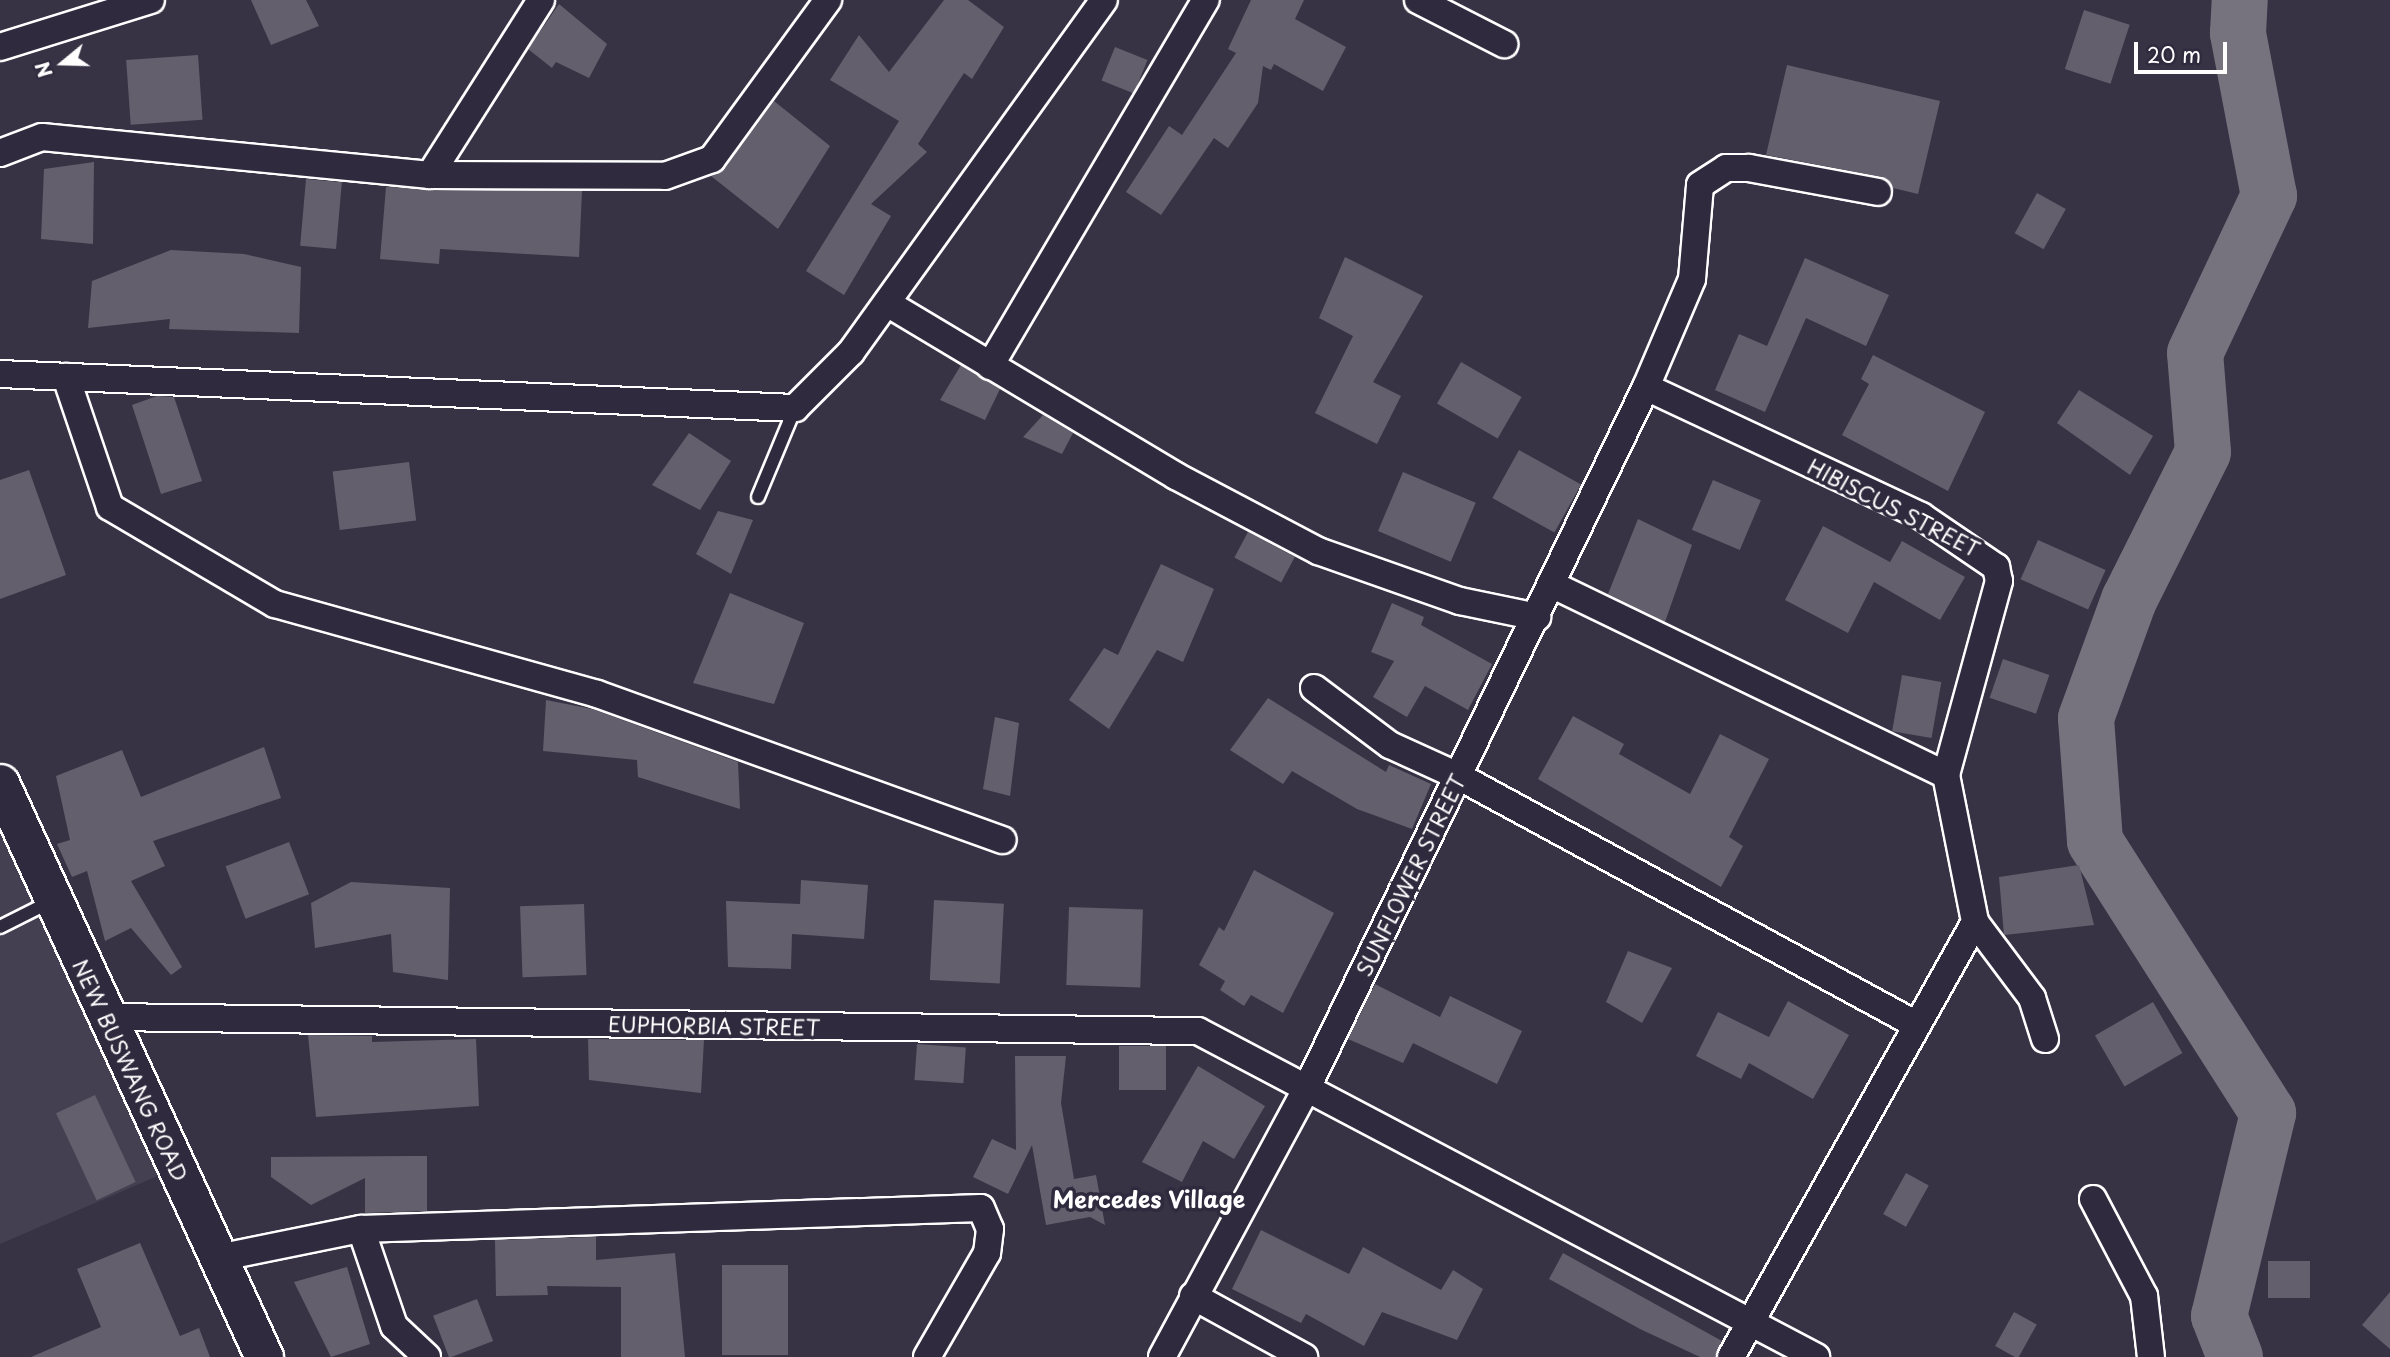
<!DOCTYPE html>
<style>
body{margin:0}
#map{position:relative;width:2390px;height:1357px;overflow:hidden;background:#373345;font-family:"Playpen Sans",sans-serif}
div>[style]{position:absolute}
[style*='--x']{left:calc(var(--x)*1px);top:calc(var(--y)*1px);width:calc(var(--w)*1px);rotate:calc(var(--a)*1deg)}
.built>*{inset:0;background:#444051}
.river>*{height:56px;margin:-28px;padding:0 28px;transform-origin:28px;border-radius:28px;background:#76737f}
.building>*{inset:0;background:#635f6d;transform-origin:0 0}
.roads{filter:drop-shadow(2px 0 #fff) drop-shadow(-2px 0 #fff) drop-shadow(0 2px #fff) drop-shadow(0 -2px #fff)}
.lane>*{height:12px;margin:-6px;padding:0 6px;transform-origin:6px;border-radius:6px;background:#2f2a3d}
.street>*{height:26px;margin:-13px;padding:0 13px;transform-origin:13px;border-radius:13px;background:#2f2a3d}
.secondary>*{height:37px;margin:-18.5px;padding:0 18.5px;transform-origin:18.5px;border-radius:18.5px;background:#2f2a3d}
span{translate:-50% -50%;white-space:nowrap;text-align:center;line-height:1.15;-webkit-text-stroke:7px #2f2a3d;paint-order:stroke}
.street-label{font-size:21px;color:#fff}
.neighbourhood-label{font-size:23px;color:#fff;font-weight:700}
.north{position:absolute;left:28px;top:28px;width:70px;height:70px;-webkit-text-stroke:5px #2f2a3d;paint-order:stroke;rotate:251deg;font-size:19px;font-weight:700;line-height:28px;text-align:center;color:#fff}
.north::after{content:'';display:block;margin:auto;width:24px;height:32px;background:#fff;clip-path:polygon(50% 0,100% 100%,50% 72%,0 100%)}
.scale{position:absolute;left:2134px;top:42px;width:93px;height:32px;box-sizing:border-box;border:4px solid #fff;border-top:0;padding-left:9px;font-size:21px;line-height:24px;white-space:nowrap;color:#fff;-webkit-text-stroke:5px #2f2a3d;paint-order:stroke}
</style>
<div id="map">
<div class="built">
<div style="clip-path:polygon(0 829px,160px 1175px,0 1244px)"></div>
</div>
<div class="river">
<div style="--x:2235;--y:1357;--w:44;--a:-111.3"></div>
<div style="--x:2219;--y:1316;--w:209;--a:-76.4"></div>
<div style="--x:2268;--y:1113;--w:322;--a:-122.5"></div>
<div style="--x:2095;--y:841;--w:123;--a:-94.2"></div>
<div style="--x:2086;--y:718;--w:126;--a:-70"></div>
<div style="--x:2129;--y:600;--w:165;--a:-63.4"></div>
<div style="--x:2203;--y:452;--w:99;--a:-94.6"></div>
<div style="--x:2195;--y:353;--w:174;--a:-64.8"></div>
<div style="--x:2269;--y:196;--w:166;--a:-100.8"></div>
<div style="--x:2238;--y:33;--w:33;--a:-87"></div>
</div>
<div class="building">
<div style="clip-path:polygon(251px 0,306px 0,319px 26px,271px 45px)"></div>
<div style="clip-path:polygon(944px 0,968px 0,1004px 27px,972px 79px,964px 73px,918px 144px,927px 152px,871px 204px,891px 216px,844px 295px,806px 271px,899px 121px,830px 80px,859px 35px,889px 72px)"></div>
<div style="clip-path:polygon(1251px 0,1304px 0,1295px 19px,1346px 47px,1323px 91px,1274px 64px,1271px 70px,1263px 66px,1258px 103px,1228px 148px,1214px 138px,1161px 215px,1126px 192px,1169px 126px,1182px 135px,1236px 53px,1228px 49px)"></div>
<div style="clip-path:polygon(559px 4px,607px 44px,589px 78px,556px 62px,552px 68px,528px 49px)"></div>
<div style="left:2084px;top:10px;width:48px;height:62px;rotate:18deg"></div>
<div style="left:1115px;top:47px;width:35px;height:36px;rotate:22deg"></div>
<div style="left:198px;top:55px;width:65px;height:72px;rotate:86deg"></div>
<div style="clip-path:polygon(1787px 65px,1940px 101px,1918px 194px,1893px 188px,1881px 177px,1766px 155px)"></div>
<div style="clip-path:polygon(774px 101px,830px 146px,778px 229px,711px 176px,725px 168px)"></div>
<div style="clip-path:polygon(94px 162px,93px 244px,41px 239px,44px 169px)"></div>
<div style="left:306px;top:179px;width:36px;height:67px;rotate:5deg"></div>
<div style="clip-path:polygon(386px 187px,582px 191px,579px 257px,440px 249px,439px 264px,380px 259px)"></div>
<div style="left:2037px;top:193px;width:33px;height:46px;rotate:29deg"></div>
<div style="clip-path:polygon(171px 250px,244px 254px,301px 267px,299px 333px,169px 329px,170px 319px,88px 328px,92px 281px)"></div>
<div style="clip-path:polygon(1345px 257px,1423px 296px,1373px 382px,1401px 396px,1377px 444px,1315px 413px,1353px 336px,1319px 318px)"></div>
<div style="clip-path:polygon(1805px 258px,1889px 295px,1866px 346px,1806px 318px,1765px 412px,1715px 390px,1739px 334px,1767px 346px)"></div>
<div style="clip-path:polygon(1873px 355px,1985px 412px,1948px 491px,1842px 435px,1869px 384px,1861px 379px)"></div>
<div style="left:1461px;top:362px;width:70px;height:48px;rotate:30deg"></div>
<div style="clip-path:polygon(961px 365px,1000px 389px,985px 420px,940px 400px)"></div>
<div style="clip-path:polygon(2079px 390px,2153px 436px,2130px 475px,2057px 423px)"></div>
<div style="clip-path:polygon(157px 396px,174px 397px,202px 481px,161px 494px,132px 405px)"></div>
<div style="clip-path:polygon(1043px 415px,1073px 433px,1062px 454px,1023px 437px)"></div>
<div style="clip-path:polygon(689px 433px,731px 461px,700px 510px,652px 485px)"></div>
<div style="left:1519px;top:450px;width:71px;height:55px;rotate:29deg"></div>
<div style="left:409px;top:462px;width:59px;height:77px;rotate:83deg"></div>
<div style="clip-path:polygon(29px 470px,66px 575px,0 599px,0 480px)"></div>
<div style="left:1403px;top:472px;width:79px;height:64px;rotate:23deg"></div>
<div style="left:1713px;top:480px;width:52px;height:54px;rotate:23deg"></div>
<div style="clip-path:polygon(718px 511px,753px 520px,731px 574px,696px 554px)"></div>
<div style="clip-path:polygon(1638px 519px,1692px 545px,1665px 622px,1608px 594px)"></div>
<div style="clip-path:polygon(1823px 526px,1890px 562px,1902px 541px,1965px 577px,1940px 620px,1874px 582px,1848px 633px,1785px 600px)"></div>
<div style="left:1248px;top:532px;width:53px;height:29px;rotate:28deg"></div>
<div style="left:2038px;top:540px;width:74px;height:43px;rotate:24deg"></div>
<div style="clip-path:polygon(1161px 564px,1214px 589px,1183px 662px,1157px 650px,1109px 729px,1069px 700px,1104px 648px,1118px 655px)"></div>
<div style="clip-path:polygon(730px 593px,804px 623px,774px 704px,693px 683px)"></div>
<div style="clip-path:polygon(1392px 603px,1424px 617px,1421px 625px,1492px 664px,1468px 710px,1425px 686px,1407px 717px,1373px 697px,1394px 661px,1371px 652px)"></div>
<div style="left:2003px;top:659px;width:49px;height:41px;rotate:19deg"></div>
<div style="left:1902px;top:675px;width:40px;height:57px;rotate:10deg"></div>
<div style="clip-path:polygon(1268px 698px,1386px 772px,1389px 765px,1431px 784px,1412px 829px,1357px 809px,1292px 771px,1283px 784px,1230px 750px)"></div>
<div style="clip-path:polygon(546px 700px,592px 709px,738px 762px,740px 809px,638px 777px,637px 760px,543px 751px)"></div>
<div style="clip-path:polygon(1573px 716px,1624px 744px,1619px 754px,1690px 794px,1720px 734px,1769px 759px,1729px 837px,1743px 846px,1721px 887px,1538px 779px)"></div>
<div style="clip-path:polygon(995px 717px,1019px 723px,1010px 796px,983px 789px)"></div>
<div style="clip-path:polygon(264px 747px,281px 798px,153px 841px,165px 866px,131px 881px,182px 967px,171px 975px,131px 928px,105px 941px,87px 871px,72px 877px,57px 844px,70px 840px,56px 776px,122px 750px,141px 797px)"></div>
<div style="left:289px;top:842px;width:56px;height:68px;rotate:69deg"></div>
<div style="clip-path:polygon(2079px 865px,2094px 925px,2004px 935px,1999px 877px)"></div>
<div style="clip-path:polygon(1254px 870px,1334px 913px,1283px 1013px,1251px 995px,1244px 1006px,1220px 990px,1225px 981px,1199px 965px,1219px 927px,1224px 931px)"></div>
<div style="clip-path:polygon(801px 880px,868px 885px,864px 939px,792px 934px,791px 969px,728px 967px,726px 901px,800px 904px)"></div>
<div style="clip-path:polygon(351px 882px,450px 888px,448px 980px,393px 972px,391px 934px,315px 948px,311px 903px)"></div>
<div style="left:934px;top:900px;width:70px;height:80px;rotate:3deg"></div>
<div style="left:584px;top:904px;width:71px;height:64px;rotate:88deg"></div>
<div style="left:1069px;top:907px;width:74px;height:78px;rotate:2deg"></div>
<div style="clip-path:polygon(1628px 951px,1672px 968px,1642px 1023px,1606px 1002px)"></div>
<div style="clip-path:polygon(1375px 984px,1440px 1017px,1450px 996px,1522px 1031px,1497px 1084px,1413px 1043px,1403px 1063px,1348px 1039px)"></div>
<div style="clip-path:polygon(1788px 1001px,1849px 1035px,1813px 1099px,1749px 1063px,1741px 1079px,1696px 1056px,1718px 1012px,1769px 1037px)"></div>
<div style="left:2153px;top:1002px;width:59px;height:67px;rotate:60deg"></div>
<div style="clip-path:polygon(308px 1035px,372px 1036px,372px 1042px,476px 1039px,479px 1106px,316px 1117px)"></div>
<div style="clip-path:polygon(588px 1039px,704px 1040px,701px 1093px,589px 1080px)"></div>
<div style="left:917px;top:1044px;width:49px;height:36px;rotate:4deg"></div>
<div style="left:1119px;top:1046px;width:47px;height:44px"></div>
<div style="clip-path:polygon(1015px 1056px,1066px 1056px,1061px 1103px,1074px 1179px,1096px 1175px,1105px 1225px,1090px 1217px,1046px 1225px,1032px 1145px,1008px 1194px,973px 1177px,992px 1139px,1016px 1150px)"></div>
<div style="clip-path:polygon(1198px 1066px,1265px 1106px,1234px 1159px,1203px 1141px,1182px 1182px,1142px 1162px)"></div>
<div style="left:95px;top:1095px;width:96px;height:43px;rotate:65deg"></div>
<div style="clip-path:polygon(409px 1156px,427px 1156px,427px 1211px,365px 1213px,365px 1178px,311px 1205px,271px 1177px,271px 1157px)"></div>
<div style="left:1906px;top:1173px;width:26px;height:47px;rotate:29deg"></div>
<div style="clip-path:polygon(1261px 1230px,1349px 1274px,1363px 1247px,1441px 1290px,1453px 1270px,1483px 1289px,1457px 1340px,1382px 1312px,1364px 1346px,1306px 1314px,1301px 1323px,1232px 1289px)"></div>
<div style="clip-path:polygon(596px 1237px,596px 1260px,675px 1253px,685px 1357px,621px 1357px,621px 1287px,547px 1286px,548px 1295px,496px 1296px,495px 1240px)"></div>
<div style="clip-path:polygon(140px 1243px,180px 1336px,199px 1328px,210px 1357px,31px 1357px,101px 1327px,77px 1269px)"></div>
<div style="clip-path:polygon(1563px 1253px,1722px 1341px,1715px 1357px,1700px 1357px,1640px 1329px,1549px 1279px)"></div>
<div style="left:2268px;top:1261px;width:42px;height:37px"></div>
<div style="left:722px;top:1265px;width:66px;height:90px"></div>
<div style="clip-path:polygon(347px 1267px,370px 1344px,331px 1357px,294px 1282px)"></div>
<div style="clip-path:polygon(2390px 1292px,2390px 1349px,2362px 1325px)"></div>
<div style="left:477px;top:1299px;width:45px;height:47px;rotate:69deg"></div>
<div style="left:2014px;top:1312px;width:26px;height:39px;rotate:29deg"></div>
</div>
<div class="roads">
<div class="lane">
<div style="--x:758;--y:497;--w:96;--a:-67.4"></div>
<div style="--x:0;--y:927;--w:56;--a:-26.6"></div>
</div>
<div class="street">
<div style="--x:1418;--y:0;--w:97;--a:27.1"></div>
<div style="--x:0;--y:47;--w:158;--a:-17.3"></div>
<div style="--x:0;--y:153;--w:45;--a:-20.9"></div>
<div style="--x:42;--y:137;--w:390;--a:5.6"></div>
<div style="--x:430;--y:175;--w:235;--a:0.2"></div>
<div style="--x:665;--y:176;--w:50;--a:-19.9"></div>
<div style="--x:712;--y:159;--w:197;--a:-53.9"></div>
<div style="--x:430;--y:175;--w:207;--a:-57.6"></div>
<div style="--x:887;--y:303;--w:337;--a:30.9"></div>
<div style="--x:1176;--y:476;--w:161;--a:27.8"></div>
<div style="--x:1318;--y:551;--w:151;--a:19.4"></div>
<div style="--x:1460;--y:601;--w:79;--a:11.7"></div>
<div style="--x:990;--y:366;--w:425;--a:-59.5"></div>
<div style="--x:0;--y:374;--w:796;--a:2.45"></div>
<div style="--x:795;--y:408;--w:79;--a:-45"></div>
<div style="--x:851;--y:352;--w:433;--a:-54.3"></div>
<div style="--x:66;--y:377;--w:137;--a:71.3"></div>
<div style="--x:110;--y:507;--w:191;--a:30.5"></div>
<div style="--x:275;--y:604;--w:334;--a:15.6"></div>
<div style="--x:597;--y:694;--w:431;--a:19.8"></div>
<div style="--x:1646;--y:387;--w:304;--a:25.1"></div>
<div style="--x:1921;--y:516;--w:91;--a:34.2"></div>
<div style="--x:1996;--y:567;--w:14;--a:78"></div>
<div style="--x:1999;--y:581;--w:201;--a:105.3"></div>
<div style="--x:1946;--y:775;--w:150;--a:78.8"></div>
<div style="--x:1975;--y:922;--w:95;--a:53.1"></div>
<div style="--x:2032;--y:998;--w:43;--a:72.4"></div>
<div style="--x:1551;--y:584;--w:439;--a:25.8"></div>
<div style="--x:1314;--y:688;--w:95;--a:36.9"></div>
<div style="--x:1390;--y:745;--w:75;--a:24.5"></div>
<div style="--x:1458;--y:776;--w:522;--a:28.48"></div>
<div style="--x:107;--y:1017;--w:1091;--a:0.74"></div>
<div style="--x:1198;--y:1031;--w:699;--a:27.81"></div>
<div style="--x:2093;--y:1199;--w:110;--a:62.3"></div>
<div style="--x:2144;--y:1296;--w:61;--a:83.5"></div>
<div style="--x:218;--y:1258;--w:146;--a:-11.5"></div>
<div style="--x:1193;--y:1296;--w:127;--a:28.8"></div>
<div style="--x:427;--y:1357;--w:45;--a:-136.8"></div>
<div style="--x:394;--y:1326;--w:102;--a:-108.8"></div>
<div style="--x:361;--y:1229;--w:620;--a:-1.94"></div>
<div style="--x:981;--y:1208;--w:23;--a:67"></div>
<div style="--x:990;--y:1229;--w:24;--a:97"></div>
<div style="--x:987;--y:1253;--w:120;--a:120"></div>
<div style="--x:1162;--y:1357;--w:303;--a:-61.7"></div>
<div style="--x:1306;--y:1090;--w:781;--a:-64.19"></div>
<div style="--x:1646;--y:387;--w:117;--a:-66.9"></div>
<div style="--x:1692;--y:279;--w:94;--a:-85.1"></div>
<div style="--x:1700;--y:185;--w:31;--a:-33"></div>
<div style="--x:1726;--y:168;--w:23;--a:0"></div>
<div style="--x:1749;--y:168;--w:131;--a:10.5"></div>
<div style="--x:1731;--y:1357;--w:499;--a:-60.7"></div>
</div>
<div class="secondary">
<div style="--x:0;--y:783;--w:632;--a:65.3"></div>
</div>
</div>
<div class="street-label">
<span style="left:1894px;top:507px;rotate:27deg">HIBISCUS STREET</span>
<span style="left:1410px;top:875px;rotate:-64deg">SUNFLOWER STREET</span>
<span style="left:714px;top:1025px;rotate:1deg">EUPHORBIA STREET</span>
<span style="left:131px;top:1070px;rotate:65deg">NEW BUSWANG ROAD</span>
</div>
<div class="neighbourhood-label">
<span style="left:1149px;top:1199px">Mercedes Village</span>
</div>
<div class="north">N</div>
<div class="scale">20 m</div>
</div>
